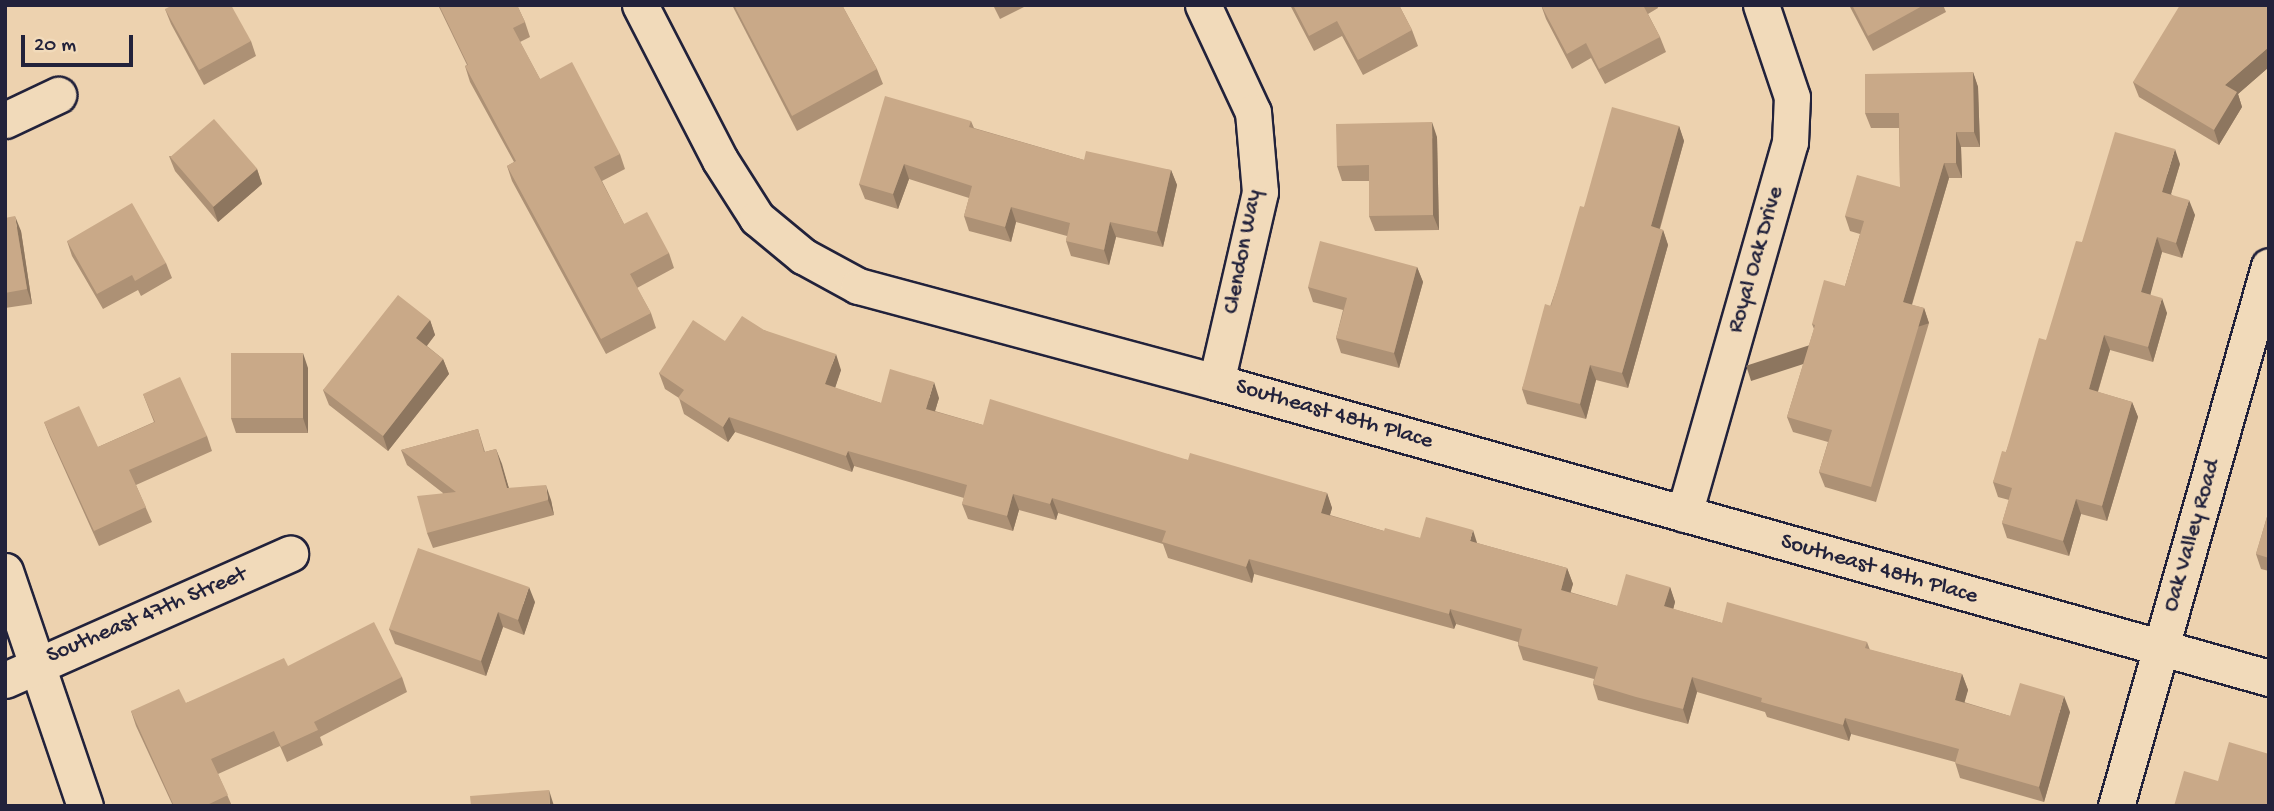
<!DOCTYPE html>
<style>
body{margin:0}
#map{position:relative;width:2274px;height:811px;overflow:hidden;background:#edd2af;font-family:"Gochi Hand",sans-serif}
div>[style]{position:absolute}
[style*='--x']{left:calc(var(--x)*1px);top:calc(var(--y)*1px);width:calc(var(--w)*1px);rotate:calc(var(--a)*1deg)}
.roads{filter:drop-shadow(2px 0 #22223b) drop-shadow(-2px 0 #22223b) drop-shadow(0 2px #22223b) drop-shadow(0 -2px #22223b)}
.minor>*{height:35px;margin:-17.5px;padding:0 17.5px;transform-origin:17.5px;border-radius:17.5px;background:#f1daba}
.wall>*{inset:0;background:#ad9175}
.shaded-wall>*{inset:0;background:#8d765f;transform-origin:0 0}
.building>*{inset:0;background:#c9a988;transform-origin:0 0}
span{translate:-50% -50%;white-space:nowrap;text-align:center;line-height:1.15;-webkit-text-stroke:6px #f1daba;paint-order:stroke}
.street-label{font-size:23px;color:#22223b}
.frame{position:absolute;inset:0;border:7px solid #22223b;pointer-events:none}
.scale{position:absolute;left:21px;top:35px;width:112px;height:32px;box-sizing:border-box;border:4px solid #22223b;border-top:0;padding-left:9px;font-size:21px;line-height:24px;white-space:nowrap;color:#22223b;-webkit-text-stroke:5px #f1daba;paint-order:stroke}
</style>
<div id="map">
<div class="roads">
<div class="minor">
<div style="--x:640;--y:5;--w:174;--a:62.7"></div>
<div style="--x:720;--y:160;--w:69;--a:57.5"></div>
<div style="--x:757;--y:218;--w:60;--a:39.6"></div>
<div style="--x:803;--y:256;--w:63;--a:28.6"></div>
<div style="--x:858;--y:286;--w:371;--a:15"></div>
<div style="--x:1216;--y:382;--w:1094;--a:15.7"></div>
<div style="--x:1203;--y:5;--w:118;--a:65"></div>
<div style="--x:1253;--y:112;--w:80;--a:85"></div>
<div style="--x:1260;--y:192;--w:195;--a:103"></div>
<div style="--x:5;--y:120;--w:59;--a:-25.3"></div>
<div style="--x:1684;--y:514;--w:387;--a:-74.1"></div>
<div style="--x:1790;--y:142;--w:45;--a:-87.5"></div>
<div style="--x:1792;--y:97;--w:97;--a:-108.6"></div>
<div style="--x:5;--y:571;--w:248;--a:71.2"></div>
<div style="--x:5;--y:680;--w:312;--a:-23.9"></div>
<div style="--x:2116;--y:806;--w:561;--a:-74.18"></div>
</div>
</div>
<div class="wall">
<div style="clip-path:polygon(438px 5px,517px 5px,525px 22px,530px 37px,520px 42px,540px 79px,620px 154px,625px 169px,602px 181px,624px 224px,669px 253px,674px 268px,637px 288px,651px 313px,656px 328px,606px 354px,512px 181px,507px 166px,514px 162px,470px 82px,465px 66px,467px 65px)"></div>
<div style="clip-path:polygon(732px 5px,842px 5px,877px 69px,883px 84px,797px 131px)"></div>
<div style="clip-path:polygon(993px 5px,1028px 5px,1000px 19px)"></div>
<div style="clip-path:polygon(1290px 5px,1399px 5px,1412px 30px,1418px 46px,1363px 75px,1342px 36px,1314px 51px)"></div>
<div style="clip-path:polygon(1541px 5px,1657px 5px,1658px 8px,1648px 14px,1660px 37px,1666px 52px,1605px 84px,1591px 58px,1572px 69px,1546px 19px)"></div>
<div style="clip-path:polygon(1849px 5px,1943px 5px,1946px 12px,1873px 51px)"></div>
<div style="clip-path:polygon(2269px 5px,2269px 67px,2238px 94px,2242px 107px,2219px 145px,2139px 97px,2133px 82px)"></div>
<div style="clip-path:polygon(165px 9px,251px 41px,256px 56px,204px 85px,171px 24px)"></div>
<div style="clip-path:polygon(1973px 72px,1978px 87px,1980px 147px,1961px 147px,1962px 178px,1949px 178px,1912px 305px,1924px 308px,1929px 323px,1876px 502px,1825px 487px,1819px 472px,1828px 442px,1793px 432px,1787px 417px,1814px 329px,1812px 324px,1845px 286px,1860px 234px,1850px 231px,1845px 216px,1900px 187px,1899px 128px,1871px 128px,1865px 113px)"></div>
<div style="clip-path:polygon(971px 121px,974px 128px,1084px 160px,1171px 170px,1177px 185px,1163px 247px,1116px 237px,1109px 265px,1071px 256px,1066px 241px,1067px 236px,1016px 222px,1011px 242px,969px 231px,964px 216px,969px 198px,909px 179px,898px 209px,865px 199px,859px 184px)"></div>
<div style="clip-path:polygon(1679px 126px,1684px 141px,1660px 229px,1663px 230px,1668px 245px,1628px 388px,1596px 380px,1586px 419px,1527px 404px,1522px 389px,1584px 207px)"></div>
<div style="clip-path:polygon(1437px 137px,1439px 230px,1375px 231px,1369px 216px,1369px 181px,1342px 181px,1337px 166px)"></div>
<div style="clip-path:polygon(169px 156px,257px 169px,262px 184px,218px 222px,175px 171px)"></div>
<div style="clip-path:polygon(2180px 164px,2171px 194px,2195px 215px,2182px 258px,2162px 252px,2150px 294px,2167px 313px,2153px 362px,2110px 350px,2098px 392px,2132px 402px,2138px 417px,2107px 521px,2081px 514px,2069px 556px,2007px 538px,2002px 523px,2009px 500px,1998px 497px,1993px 482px,2006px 452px,2082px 242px)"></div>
<div style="clip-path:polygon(5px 218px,21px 231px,32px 304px,5px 308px)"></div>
<div style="clip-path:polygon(67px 241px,166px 263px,172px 278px,141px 296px,138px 290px,103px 309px,72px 256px)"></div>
<div style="clip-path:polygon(1417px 267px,1423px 282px,1399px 368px,1341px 353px,1336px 338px,1343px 310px,1313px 302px,1308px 287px)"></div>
<div style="clip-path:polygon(430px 320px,435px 335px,427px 346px,443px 359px,449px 374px,388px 451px,329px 405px,323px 390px)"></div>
<div style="clip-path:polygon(764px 330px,841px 370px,835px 388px,881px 403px,939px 398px,935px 411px,983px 425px,1188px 460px,1327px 493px,1332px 508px,1330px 515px,1384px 531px,1420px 538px,1477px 543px,1567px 568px,1573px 584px,1570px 592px,1617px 606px,1670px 587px,1675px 602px,1673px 609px,1722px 623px,1867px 642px,1870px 650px,1962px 674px,1968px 690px,1964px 702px,2010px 716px,2070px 712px,2044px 802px,1960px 778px,1955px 762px,1851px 734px,1849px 741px,1767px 717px,1765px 712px,1697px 692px,1688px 724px,1642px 712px,1598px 700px,1593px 684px,1594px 679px,1523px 660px,1518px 645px,1518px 642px,1456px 624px,1454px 629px,1254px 574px,1252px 583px,1168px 558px,1163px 544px,1058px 513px,1056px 520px,1019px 510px,1013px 531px,968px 519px,962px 504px,964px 498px,854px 466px,852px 472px,735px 432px,728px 442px,684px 414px,679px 398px,665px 389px,659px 373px,725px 341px)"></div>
<div style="clip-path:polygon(308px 368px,308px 433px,236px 433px,231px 418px)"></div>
<div style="clip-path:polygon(143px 394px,207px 436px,212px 451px,136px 485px,152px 522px,99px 546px,50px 437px,44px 422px,98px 447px,154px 422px)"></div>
<div style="clip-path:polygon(478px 429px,485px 452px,496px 449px,509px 488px,551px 500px,554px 515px,433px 548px,427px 533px,443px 493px,407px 465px,401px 450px)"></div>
<div style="clip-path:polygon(2269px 510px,2269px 571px,2261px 569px,2256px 554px)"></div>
<div style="clip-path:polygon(535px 602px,524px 635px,503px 627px,486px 676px,395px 644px,389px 629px)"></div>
<div style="clip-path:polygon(288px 666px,402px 677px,407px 692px,320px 737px,323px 745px,287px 762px,280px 746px,218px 774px,232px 806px,173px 806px,136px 726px,131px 711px,186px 703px)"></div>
</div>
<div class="shaded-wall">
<div style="clip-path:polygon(2269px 47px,2269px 67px,2238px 94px,2242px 107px,2219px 145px,2214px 130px,2225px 85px)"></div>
<div style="clip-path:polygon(1973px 72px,1978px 87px,1980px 147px,1974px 132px)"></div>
<div style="clip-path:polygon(1432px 122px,1437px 137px,1439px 230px,1433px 215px)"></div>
<div style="clip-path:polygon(1679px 126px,1684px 141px,1656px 241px,1651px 226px)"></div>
<div style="clip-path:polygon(1956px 132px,1961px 147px,1962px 178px,1956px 163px)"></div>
<div style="clip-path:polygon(2175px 149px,2180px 164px,2167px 207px,2162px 192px)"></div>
<div style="clip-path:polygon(1944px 163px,1949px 178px,1908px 317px,1903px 302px)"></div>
<div style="clip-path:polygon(904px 164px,909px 179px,898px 209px,893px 194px)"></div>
<div style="clip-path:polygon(257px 169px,262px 184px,218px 222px,213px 207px)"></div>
<div style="clip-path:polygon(1171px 170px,1177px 185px,1163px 247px,1157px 232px)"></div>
<div style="clip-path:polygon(2189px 200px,2195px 215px,2182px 258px,2176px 243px)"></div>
<div style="clip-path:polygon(1011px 207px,1016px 222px,1011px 242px,1005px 227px)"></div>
<div style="clip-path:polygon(15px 216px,21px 231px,32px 304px,27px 289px)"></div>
<div style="clip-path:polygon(1110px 222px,1116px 237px,1109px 265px,1104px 250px)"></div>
<div style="clip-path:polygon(1663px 230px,1668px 245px,1628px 388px,1622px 373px)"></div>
<div style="clip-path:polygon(2157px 237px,2162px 252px,2147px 307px,2141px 292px)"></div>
<div style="clip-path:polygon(1417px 267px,1423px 282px,1399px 368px,1394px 353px)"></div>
<div style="clip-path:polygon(2162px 298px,2167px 313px,2153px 362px,2148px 347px)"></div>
<div style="left:1924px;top:308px;width:16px;height:187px;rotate:72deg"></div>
<div style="clip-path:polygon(430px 320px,435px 335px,421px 353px,416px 338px)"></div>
<div style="clip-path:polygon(2104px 335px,2110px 350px,2094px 404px,2089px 389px)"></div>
<div style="clip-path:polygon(303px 353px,308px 368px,308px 433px,303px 418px)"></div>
<div style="clip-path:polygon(836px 354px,841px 370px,831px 400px,825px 384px)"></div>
<div style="clip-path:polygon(443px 359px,449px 374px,388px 451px,383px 436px)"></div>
<div style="clip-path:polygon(1590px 365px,1596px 380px,1586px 419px,1580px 404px)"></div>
<div style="clip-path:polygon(934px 382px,939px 398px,931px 424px,926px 409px)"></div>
<div style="clip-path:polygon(2132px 402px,2138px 417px,2107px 521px,2102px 506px)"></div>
<div style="clip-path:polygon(729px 417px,735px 432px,728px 442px,723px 427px)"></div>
<div style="clip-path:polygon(496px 449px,502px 464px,513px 503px,507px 488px)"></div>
<div style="clip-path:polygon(848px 451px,854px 466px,852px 472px,846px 456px)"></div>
<div style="clip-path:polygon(546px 485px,551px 500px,554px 515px,548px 500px)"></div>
<div style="clip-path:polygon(1327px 493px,1332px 508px,1326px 528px,1321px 513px)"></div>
<div style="clip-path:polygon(1013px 494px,1019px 510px,1013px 531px,1007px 516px)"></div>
<div style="clip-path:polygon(1052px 498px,1058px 513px,1056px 520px,1050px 504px)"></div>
<div style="clip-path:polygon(2076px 499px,2081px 514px,2069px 556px,2063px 541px)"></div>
<div style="clip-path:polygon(1473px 530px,1478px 546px,1470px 541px)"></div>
<div style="clip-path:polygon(1249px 559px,1254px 574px,1252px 583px,1246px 567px)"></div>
<div style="clip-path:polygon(1567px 568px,1573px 584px,1567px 605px,1561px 590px)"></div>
<div style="clip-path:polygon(529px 587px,535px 602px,524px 635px,518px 620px)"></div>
<div style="clip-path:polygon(1670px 587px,1675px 602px,1670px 622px,1664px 606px)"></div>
<div style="clip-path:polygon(1450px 609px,1456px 624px,1454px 629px,1449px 614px)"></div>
<div style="clip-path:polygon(498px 612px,503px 627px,486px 676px,481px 661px)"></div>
<div style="clip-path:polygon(1962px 674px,1968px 690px,1961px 715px,1955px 700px)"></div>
<div style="clip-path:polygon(1692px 677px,1697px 692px,1688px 724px,1683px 709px)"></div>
<div style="clip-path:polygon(2064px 696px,2070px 712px,2044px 802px,2039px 787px)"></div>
<div style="clip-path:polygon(1845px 718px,1851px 734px,1849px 741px,1843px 725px)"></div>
<div style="clip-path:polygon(549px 790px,554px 806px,550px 806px)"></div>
</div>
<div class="building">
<div style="clip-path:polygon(173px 5px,231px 5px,251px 41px,199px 70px,165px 9px)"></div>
<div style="clip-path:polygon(439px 5px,517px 5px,525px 22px,513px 28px,540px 79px,572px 62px,620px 154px,594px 167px,624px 224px,647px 212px,669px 253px,630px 274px,651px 313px,601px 339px,507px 166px,516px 161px,465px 66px,468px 65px)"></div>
<div style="clip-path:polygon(734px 5px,842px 5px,877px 69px,792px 116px)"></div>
<div style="clip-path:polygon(1293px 5px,1399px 5px,1412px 30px,1358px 60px,1337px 21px,1309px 36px)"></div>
<div style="clip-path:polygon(1541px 5px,1643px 5px,1660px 37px,1599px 69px,1586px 43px,1567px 54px)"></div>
<div style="clip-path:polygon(1852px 5px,1924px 5px,1868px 36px)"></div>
<div style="clip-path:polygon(2180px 5px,2269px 5px,2269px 47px,2225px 85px,2237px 92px,2214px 130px,2133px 82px)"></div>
<div style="clip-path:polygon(1973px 72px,1974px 132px,1956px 132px,1956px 163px,1944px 163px,1903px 302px,1924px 308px,1871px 487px,1819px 472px,1832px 430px,1787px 417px,1815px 325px,1812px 324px,1824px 280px,1845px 286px,1864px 221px,1845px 216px,1857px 175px,1900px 187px,1899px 113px,1865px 113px,1865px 74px)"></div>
<div style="clip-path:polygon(885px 96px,971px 121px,969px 127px,1084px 160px,1086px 151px,1171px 170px,1157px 232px,1110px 222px,1104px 250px,1066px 241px,1070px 223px,1011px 207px,1005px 227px,964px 216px,972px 186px,904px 164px,893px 194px,859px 184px)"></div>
<div style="clip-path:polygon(1612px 107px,1679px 126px,1651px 226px,1663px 230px,1622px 373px,1590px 365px,1580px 404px,1522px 389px,1545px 304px,1551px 306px,1580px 206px,1584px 207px)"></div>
<div style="left:214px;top:119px;width:66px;height:58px;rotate:49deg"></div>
<div style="clip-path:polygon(1432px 122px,1433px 215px,1369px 216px,1369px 165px,1337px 166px,1336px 124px)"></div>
<div style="clip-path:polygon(2115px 132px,2175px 149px,2162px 192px,2189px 200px,2176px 243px,2157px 237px,2141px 292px,2162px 298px,2148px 347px,2104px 335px,2089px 389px,2132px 402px,2102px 506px,2076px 499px,2063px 541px,2002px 523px,2012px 488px,1993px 482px,2002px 451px,2006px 452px,2039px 338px,2046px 340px,2076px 241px,2082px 242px)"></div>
<div style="clip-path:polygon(132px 203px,166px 263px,135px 281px,132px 275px,97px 294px,67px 241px)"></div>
<div style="clip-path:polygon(15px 216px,27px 289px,5px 293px,5px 218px)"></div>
<div style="clip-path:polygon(1320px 241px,1417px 267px,1394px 353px,1336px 338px,1347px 298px,1308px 287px)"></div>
<div style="clip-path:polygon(398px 295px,430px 320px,416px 338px,443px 359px,383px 436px,323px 390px)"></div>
<div style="clip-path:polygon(742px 316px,764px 330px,836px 354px,825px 384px,881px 403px,890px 369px,934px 382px,926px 409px,983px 425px,990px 399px,1188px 460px,1190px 453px,1327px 493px,1321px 513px,1384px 531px,1385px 528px,1420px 538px,1426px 517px,1473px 530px,1470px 541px,1567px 568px,1561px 590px,1617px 606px,1626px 574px,1670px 587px,1664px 606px,1722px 623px,1727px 602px,1867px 642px,1865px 648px,1962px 674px,1955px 700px,2010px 716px,2020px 683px,2064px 696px,2039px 787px,1955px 763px,1959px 749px,1845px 718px,1843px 725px,1761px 702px,1762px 698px,1692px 677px,1683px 709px,1636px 697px,1593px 684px,1598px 667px,1518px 645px,1522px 629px,1450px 609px,1449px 614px,1249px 559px,1246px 567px,1162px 542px,1166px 531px,1052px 498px,1050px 504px,1013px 494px,1007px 516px,962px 504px,967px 485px,848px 451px,846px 456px,729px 417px,723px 427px,678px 398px,684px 390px,659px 373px,693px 320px,725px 341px)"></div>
<div style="left:231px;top:353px;width:72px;height:65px"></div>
<div style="clip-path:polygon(180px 377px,207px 436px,129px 470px,146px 507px,94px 531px,44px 422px,79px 406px,98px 447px,155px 422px,143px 394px)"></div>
<div style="clip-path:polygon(478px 429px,484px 452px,496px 449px,507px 488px,546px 485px,548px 500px,427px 533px,417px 496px,456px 492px,401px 450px)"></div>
<div style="clip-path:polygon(2269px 510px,2269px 558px,2256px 554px)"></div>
<div style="clip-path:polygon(418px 548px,529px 587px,518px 620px,498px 612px,481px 661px,389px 629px)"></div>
<div style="clip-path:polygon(374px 622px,402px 677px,314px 722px,318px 730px,281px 747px,274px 731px,211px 759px,228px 795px,205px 806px,174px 806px,131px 711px,179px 689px,186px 703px,284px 658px,288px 666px)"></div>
<div style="clip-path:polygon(2229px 742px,2269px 754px,2269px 806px,2174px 806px,2184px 771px,2218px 781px)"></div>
<div style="clip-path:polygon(549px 790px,550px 806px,471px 806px,470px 796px)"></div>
</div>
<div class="street-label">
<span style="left:1244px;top:252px;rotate:-79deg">Clendon Way</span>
<span style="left:1757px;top:260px;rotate:-74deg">Royal Oak Drive</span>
<span style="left:1334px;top:415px;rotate:16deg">Southeast 48th Place</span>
<span style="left:2193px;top:536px;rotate:-74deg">Oak Valley Road</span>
<span style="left:1879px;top:570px;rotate:16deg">Southeast 48th Place</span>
<span style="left:147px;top:616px;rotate:-23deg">Southeast 47th Street</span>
</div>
<div class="frame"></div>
<div class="scale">20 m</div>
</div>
